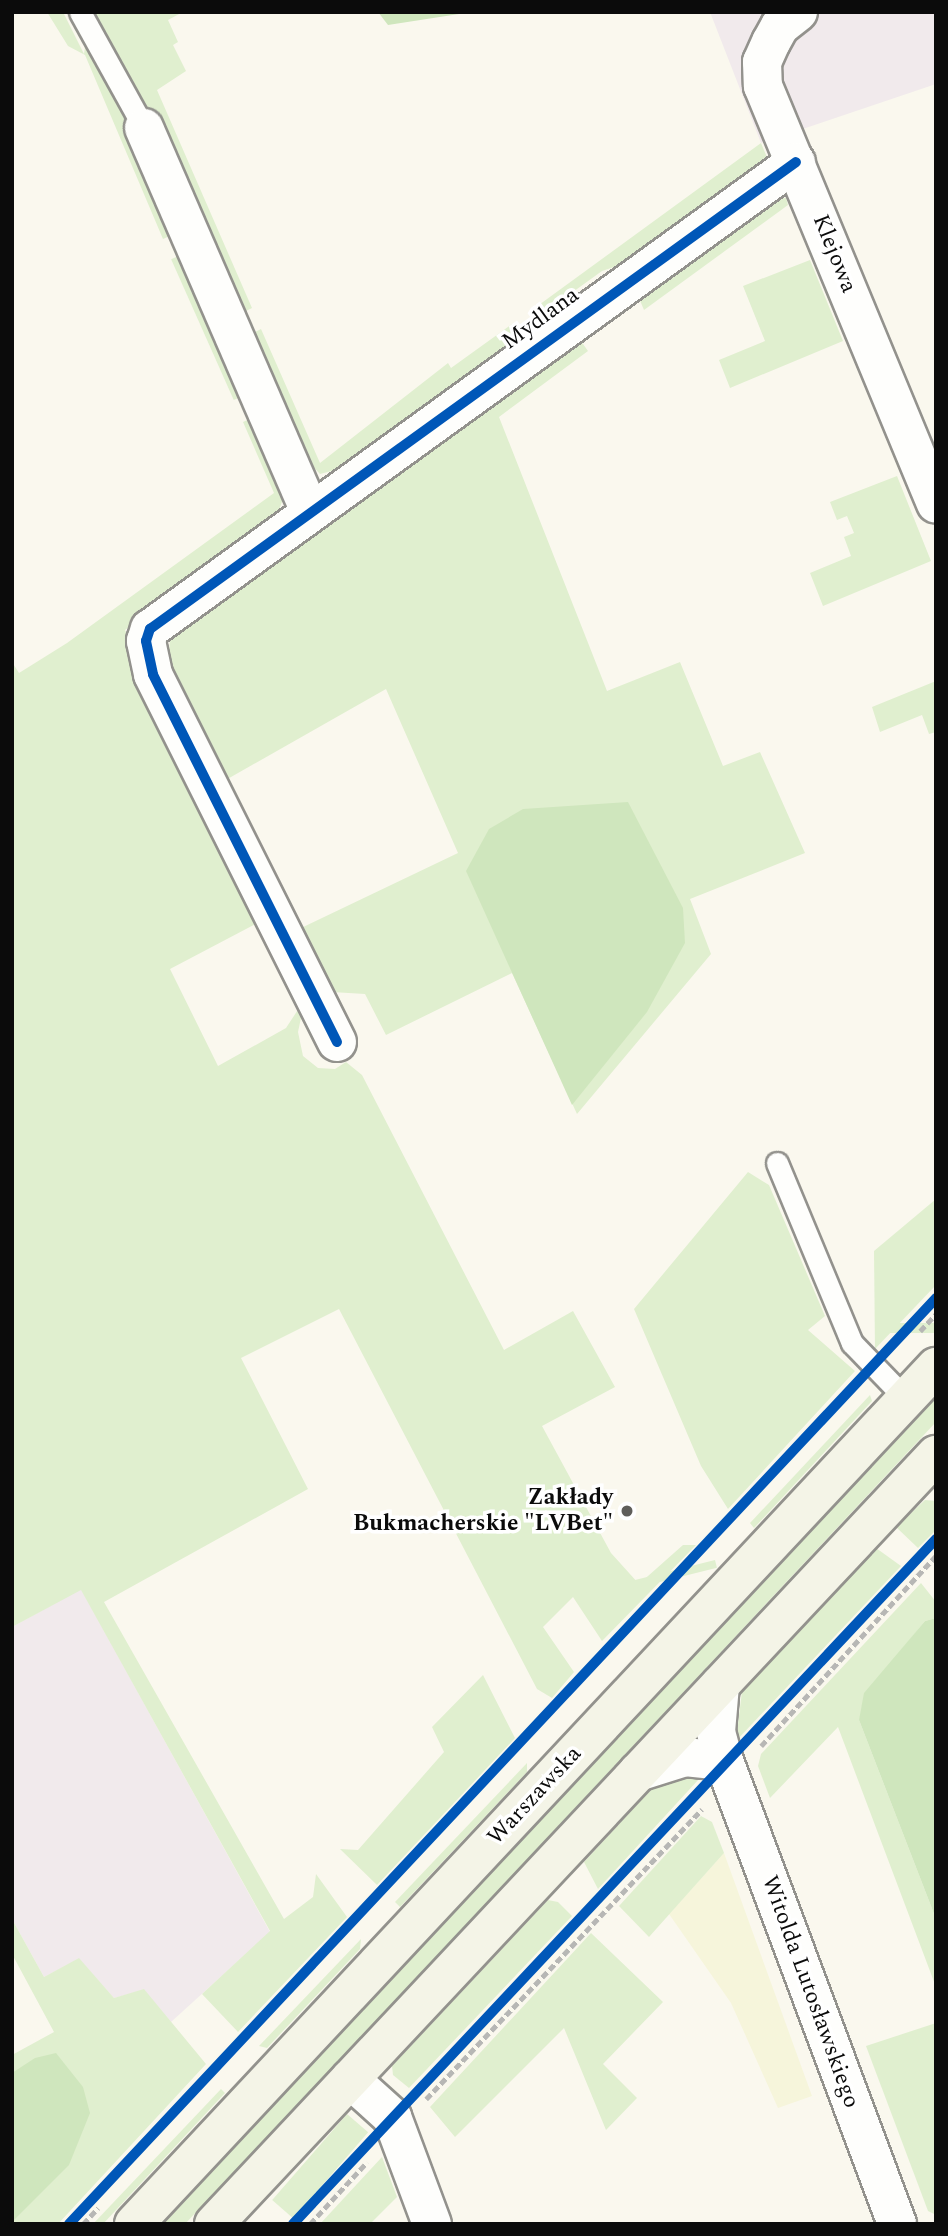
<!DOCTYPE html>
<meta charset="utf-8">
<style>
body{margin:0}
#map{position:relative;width:948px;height:2236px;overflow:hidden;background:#faf8ee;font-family:Spectral,serif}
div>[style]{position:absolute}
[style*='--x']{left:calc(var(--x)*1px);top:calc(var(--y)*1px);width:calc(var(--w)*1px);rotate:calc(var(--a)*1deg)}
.industrial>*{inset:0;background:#f1eaec}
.farmland>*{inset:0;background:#f6f5db}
.green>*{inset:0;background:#e0efcf;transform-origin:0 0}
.forest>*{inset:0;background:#cfe6bd}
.path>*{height:4.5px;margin-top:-2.25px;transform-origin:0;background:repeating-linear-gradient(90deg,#b7b7b5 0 7px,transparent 0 10.5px)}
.roads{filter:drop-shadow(2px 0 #93928d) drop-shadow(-2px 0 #93928d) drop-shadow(0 2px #93928d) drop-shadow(0 -2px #93928d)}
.lane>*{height:21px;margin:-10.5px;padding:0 10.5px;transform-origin:10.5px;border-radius:10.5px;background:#fefefc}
.street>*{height:38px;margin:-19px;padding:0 19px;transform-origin:19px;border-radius:19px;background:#fefefc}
.secondary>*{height:38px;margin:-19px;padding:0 19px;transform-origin:19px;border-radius:19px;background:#f4f4e7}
.cycleway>*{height:10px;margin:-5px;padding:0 5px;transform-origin:5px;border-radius:5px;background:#0057b8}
.dots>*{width:19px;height:19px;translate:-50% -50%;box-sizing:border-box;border:4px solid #fff;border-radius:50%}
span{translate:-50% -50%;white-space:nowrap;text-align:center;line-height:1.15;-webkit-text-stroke:7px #fff;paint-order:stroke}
.street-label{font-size:23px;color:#0b0b0b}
.poi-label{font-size:23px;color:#0b0b0b;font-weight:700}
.right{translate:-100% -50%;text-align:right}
.frame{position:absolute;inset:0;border:14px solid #0b0b0b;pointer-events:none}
</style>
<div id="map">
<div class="industrial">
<div style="clip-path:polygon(710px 12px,936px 12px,936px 84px,761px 143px)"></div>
<div style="clip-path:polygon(81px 1589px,270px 1932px,171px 2022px,144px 1990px,114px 1998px,79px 1959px,44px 1977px,12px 1919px,12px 1627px)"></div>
</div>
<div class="farmland">
<div style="clip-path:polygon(724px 1853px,812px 2096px,778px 2108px,731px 2003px,669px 1914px)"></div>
</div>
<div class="green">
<div style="clip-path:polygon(47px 12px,63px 12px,84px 54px,90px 12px,183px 12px,168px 20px,178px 42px,173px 45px,186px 71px,157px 90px,252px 308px,242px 313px,174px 234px,163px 239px,85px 55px,68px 46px)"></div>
<div style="clip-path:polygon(761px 143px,769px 162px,629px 262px,602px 271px,541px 315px,532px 310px)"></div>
<div style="clip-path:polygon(786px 198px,788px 205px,644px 310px,636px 291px,772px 199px)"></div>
<div style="left:183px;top:254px;width:154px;height:13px;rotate:66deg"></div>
<div style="clip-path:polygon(810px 260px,843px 341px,730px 388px,719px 360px,765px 341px,743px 286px)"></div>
<div style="clip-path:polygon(512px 324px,516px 344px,343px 468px,320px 474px,307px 460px,251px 334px,261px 329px,320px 463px,448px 363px,451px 368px)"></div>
<div style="clip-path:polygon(578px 337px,588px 351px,499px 417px,607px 691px,680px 662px,723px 766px,760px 752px,805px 853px,690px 899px,711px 954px,577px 1114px,512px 973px,386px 1035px,365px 994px,332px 992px,299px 929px,458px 853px,386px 689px,224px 781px,167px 671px,171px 631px)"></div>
<div style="clip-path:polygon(256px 416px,285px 493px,277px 516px,125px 630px,151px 693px,265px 919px,170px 969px,218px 1066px,286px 1028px,305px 999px,298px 1032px,303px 1056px,318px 1068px,335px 1069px,346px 1062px,362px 1075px,504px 1350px,573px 1311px,615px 1387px,542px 1426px,611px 1553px,639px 1584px,683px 1545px,696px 1545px,602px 1641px,573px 1597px,543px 1627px,574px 1672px,552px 1698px,537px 1689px,339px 1309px,241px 1358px,308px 1489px,104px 1602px,284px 1919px,313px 1897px,316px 1874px,347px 1917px,238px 2032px,202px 1994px,270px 1931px,81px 1590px,12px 1627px,12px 662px,19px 673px,67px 643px,274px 493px,243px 422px)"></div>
<div style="clip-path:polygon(897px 476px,931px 561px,823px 606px,810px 573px,851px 556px,844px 537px,854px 533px,847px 516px,837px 520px,830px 502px)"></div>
<div style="clip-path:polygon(936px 681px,936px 732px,929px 734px,922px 715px,880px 732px,872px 707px)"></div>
<div style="clip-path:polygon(748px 1172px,769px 1185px,825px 1316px,808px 1330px,855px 1371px,728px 1509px,701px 1466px,634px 1309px)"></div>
<div style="clip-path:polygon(936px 1199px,936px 1285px,875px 1349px,874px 1251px)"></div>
<div style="left:936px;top:1323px;width:10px;height:57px;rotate:90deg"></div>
<div style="clip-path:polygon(870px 1395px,872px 1401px,754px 1528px,750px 1523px)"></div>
<div style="clip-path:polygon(936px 1398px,936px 1422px,448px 1944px,185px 2224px,163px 2224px)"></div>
<div style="clip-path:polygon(925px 1500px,936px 1501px,936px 1530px,918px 1548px,896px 1527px)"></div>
<div style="clip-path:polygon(876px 1548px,901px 1566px,736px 1741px,742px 1691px)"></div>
<div style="left:715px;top:1560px;width:8px;height:134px;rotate:76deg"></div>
<div style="clip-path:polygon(921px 1583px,936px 1602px,936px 1618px,925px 1621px,898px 1654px,859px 1720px,936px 1919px,936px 1987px,838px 1727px,770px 1798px,758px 1766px,761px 1754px)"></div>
<div style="clip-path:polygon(483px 1675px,515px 1738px,377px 1885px,340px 1849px,358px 1850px,444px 1752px,432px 1727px)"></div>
<div style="clip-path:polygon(527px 1763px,527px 1772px,400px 1907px,395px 1902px)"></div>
<div style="clip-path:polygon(689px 1774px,699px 1779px,598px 1889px,584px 1862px,658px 1782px)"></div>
<div style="clip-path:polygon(701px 1816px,712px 1822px,724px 1853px,649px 1937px,619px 1906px)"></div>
<div style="clip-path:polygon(548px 1900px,558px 1902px,572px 1916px,409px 2088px,393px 2075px,392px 2066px)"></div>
<div style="clip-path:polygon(12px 1919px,44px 1977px,79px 1958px,114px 1998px,144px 1989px,206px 2064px,58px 2224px,12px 2224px,12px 2055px,54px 2032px,12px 1954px)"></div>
<div style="clip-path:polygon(591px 1933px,663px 2002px,603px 2064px,637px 2098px,606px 2130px,564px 2028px,455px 2137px,430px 2107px)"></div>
<div style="clip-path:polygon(361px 1939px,360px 1949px,267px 2048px,259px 2046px)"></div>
<div style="clip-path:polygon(936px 2023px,936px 2215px,928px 2211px,866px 2046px)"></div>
<div style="clip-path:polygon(221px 2089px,225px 2093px,103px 2224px,93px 2224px)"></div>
<div style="left:347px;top:2114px;width:28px;height:114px;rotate:41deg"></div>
<div style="clip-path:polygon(382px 2157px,397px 2197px,370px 2224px,320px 2224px)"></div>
</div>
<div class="forest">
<div style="clip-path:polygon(378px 12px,472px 12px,388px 25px)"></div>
<div style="clip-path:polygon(628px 802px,683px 908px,685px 943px,647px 1012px,572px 1105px,466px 871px,489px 829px,523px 809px)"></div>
<div style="clip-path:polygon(936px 1618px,936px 1919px,859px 1720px,864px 1693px,925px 1621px)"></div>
<div style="clip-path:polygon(56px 2053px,83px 2087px,90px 2113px,69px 2165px,12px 2222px,12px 2073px,35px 2058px)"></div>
</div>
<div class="path">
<div style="--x:920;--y:1331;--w:23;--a:-47"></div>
<div style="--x:761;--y:1746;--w:258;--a:-47.4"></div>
<div style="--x:426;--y:2099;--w:400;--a:-46.4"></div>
<div style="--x:83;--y:2224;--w:22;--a:-47"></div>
<div style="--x:310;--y:2224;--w:84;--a:-47.4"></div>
</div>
<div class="roads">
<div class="lane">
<div style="--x:80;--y:12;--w:132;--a:61.1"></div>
<div style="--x:777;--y:1163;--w:195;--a:67.4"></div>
<div style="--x:852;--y:1343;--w:78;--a:46"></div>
</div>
<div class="street">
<div style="--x:798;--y:12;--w:23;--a:142"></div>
<div style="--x:780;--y:26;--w:18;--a:119"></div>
<div style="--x:771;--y:42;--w:22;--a:114"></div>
<div style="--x:762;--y:62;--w:24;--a:88"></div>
<div style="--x:763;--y:86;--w:452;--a:67.5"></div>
<div style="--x:144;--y:128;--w:417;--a:66.6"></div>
<div style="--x:337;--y:1042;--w:411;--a:-116.6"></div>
<div style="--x:153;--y:674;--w:34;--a:-102"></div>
<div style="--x:146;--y:641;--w:13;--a:-72"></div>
<div style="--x:150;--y:629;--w:797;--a:-35.86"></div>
<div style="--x:720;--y:1685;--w:47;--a:94.9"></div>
<div style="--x:716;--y:1732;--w:30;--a:75"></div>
<div style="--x:724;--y:1761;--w:494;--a:69.5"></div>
<div style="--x:638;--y:1772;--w:49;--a:-17.7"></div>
<div style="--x:685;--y:1757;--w:39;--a:6"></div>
<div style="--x:350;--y:2079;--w:57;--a:42.1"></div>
<div style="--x:392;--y:2117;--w:114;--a:69.5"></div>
</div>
<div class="secondary">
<div style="--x:134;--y:2224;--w:1174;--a:-46.9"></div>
<div style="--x:214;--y:2224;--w:1055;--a:-46.81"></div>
</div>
</div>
<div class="cycleway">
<div style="--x:337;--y:1042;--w:411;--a:-116.6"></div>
<div style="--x:153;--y:674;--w:34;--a:-102"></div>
<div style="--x:146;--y:641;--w:13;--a:-72"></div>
<div style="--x:150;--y:629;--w:797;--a:-35.86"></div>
<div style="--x:69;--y:2224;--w:1269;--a:-46.88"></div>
<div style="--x:293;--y:2224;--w:940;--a:-46.81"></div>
</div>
<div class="dots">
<div style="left:627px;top:1511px;background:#5f5e5a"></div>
</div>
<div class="street-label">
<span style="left:834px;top:254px;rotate:68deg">Klejowa</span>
<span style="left:541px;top:319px;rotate:-36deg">Mydlana</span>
<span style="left:535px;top:1796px;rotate:-47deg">Warszawska</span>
<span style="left:810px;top:1992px;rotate:70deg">Witolda Lutosławskiego</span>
</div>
<div class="poi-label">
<span class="right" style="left:613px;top:1511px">Zakłady<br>Bukmacherskie "LVBet"</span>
</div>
<div class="frame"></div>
</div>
